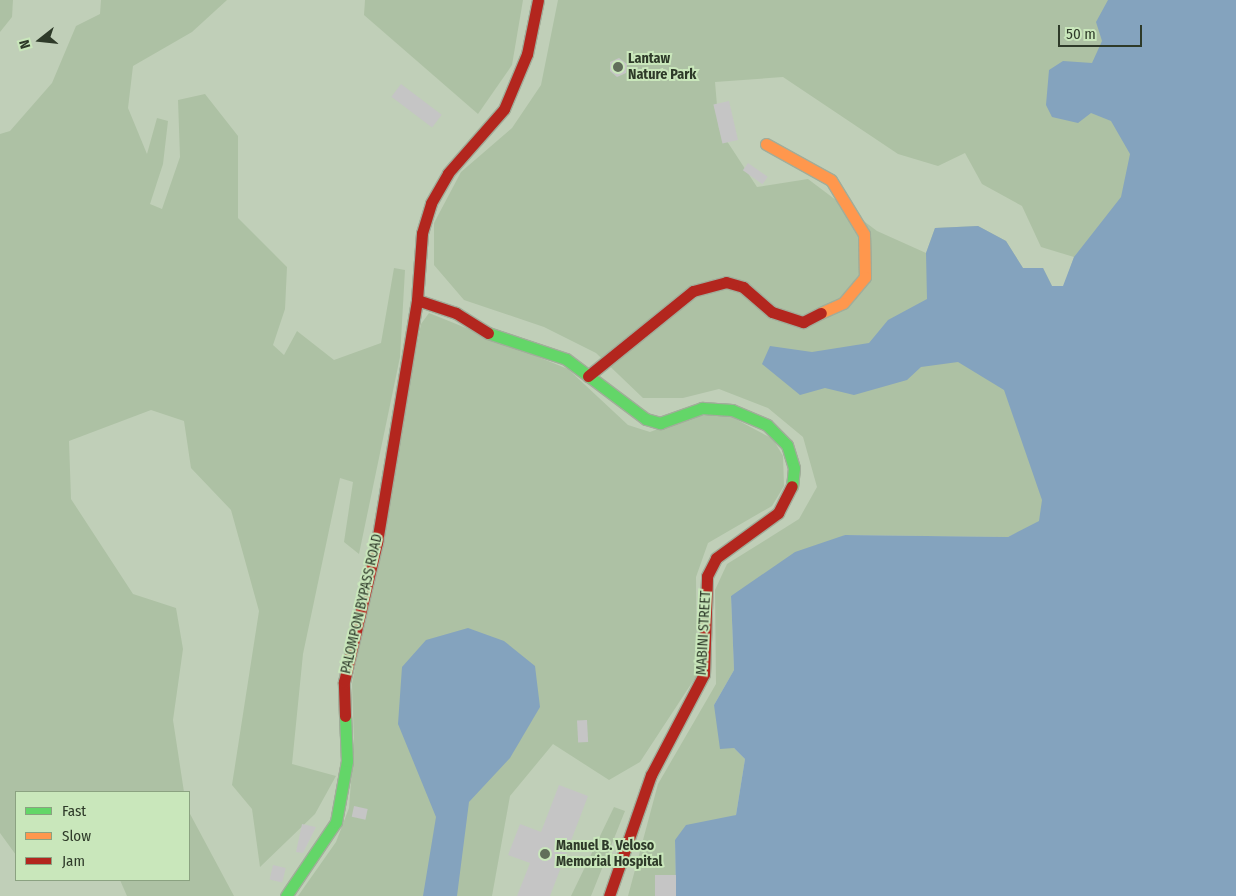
<!DOCTYPE html>
<style>
body{margin:0}
#map{position:relative;width:1236px;height:896px;overflow:hidden;background:#c0cfb8;font-family:"Fira Sans Condensed",sans-serif}
div>[style]{position:absolute}
[style*='--x']{left:calc(var(--x)*1px);top:calc(var(--y)*1px);width:calc(var(--w)*1px);rotate:calc(var(--a)*1deg)}
.green>*{inset:0;background:#adc1a4}
.water>*{inset:0;background:#84a3be}
.building>*{inset:0;background:#c5c5c5;transform-origin:0 0}
.roads{filter:drop-shadow(1px 0 #a1ad9a) drop-shadow(-1px 0 #a1ad9a) drop-shadow(0 1px #a1ad9a) drop-shadow(0 -1px #a1ad9a)}
.fast>*{height:11px;margin:-5.5px;padding:0 5.5px;transform-origin:5.5px;border-radius:5.5px;background:#63d668}
.slow>*{height:11px;margin:-5.5px;padding:0 5.5px;transform-origin:5.5px;border-radius:5.5px;background:#ff974d}
.jam>*{height:11px;margin:-5.5px;padding:0 5.5px;transform-origin:5.5px;border-radius:5.5px;background:#b3261e}
.dots>*{width:14px;height:14px;translate:-50% -50%;box-sizing:border-box;border:2px solid #c9e7bb;border-radius:50%}
span{translate:-50% -50%;white-space:nowrap;text-align:center;line-height:1.15;-webkit-text-stroke:4px #c9e7bb;paint-order:stroke}
.poi-label{font-size:14px;color:#2e3a29;font-weight:700}
.left{translate:0 -50%;text-align:left}
.street-label{font-size:14px;color:#2e3a29}
.legend{position:absolute;left:15px;top:791px;width:175px;height:90px;box-sizing:border-box;background:#c9e7bb;border:1px solid #8ba281;margin:0;padding:6px 9px;list-style:none;font-size:15px;color:#2e3a29}
.legend li{display:flex;align-items:center;gap:10px;height:25px}
.legend b{width:25px;border:1px solid #8ba281}
.north{position:absolute;left:15px;top:15px;width:50px;height:50px;-webkit-text-stroke:4px #c9e7bb;paint-order:stroke;rotate:254deg;font-size:14px;font-weight:700;line-height:20px;text-align:center;color:#2e3a29}
.north::after{content:'';display:block;margin:auto;width:18px;height:22px;background:#2e3a29;clip-path:polygon(50% 0,100% 100%,50% 72%,0 100%)}
.scale{position:absolute;left:1058px;top:25px;width:84px;height:22px;box-sizing:border-box;border:2px solid #2e3a29;border-top:0;padding-left:6px;font-size:15px;line-height:18px;white-space:nowrap;color:#2e3a29;-webkit-text-stroke:4px #c9e7bb;paint-order:stroke}
</style>
<div id="map">
<div class="green">
<div style="clip-path:polygon(0 0,13px 0,12px 17px,0 32px)"></div>
<div style="clip-path:polygon(101px 0,227px 0,192px 32px,133px 66px,128px 108px,147px 154px,157px 118px,168px 121px,163px 164px,150px 204px,162px 209px,180px 157px,178px 100px,205px 94px,238px 136px,238px 218px,287px 267px,285px 309px,273px 345px,284px 355px,297px 331px,334px 360px,381px 343px,394px 268px,405px 270px,400px 357px,359px 554px,344px 542px,353px 482px,340px 478px,303px 654px,292px 764px,336px 776px,315px 814px,260px 867px,252px 809px,232px 785px,259px 611px,231px 510px,191px 468px,184px 421px,151px 410px,69px 441px,71px 499px,133px 594px,176px 608px,183px 649px,173px 720px,184px 792px,16px 792px,16px 855px,0 833px,0 134px,10px 131px,52px 83px,76px 26px,100px 14px)"></div>
<div style="clip-path:polygon(365px 0,523px 0,512px 65px,478px 114px,364px 15px)"></div>
<div style="clip-path:polygon(evenodd,558px 0,1236px 0,1161px 482px,1039px 522px,1008px 537px,845px 535px,731px 596px,734px 670px,714px 705px,734px 748px,745px 759px,736px 815px,675px 840px,676px 896px,628px 896px,658px 784px,716px 684px,715px 590px,727px 564px,799px 519px,817px 487px,803px 437px,768px 408px,719px 389px,683px 398px,643px 398px,596px 353px,544px 327px,464px 300px,434px 265px,434px 223px,461px 172px,512px 128px,541px 85px,558px 0,783px 77px,898px 154px,938px 166px,965px 153px,982px 184px,1022px 206px,1041px 247px,1074px 257px,1064px 286px,1052px 286px,1043px 268px,1023px 268px,1006px 241px,978px 226px,935px 228px,926px 253px,877px 231px,808px 179px,757px 187px,719px 129px,715px 82px,783px 77px)"></div>
<div style="clip-path:polygon(429px 313px,568px 369px,628px 425px,650px 432px,692px 416px,728px 415px,773px 439px,783px 456px,784px 486px,772px 506px,708px 543px,696px 577px,697px 675px,640px 762px,609px 780px,553px 744px,510px 796px,492px 896px,298px 896px,336px 842px,349px 808px,354px 742px,352px 684px,421px 324px)"></div>
<div style="clip-path:polygon(614px 807px,625px 811px,591px 896px,571px 896px)"></div>
<div style="clip-path:polygon(189px 812px,234px 896px,127px 896px,120px 880px,189px 880px)"></div>
</div>
<div class="water">
<div style="clip-path:polygon(1108px 0,1236px 0,1236px 896px,676px 896px,675px 840px,686px 825px,736px 815px,745px 759px,734px 748px,720px 749px,714px 705px,734px 670px,731px 596px,795px 552px,845px 535px,1008px 537px,1039px 521px,1042px 500px,1004px 390px,958px 362px,921px 367px,907px 380px,854px 395px,825px 388px,800px 395px,762px 364px,770px 346px,812px 352px,869px 343px,888px 320px,927px 299px,926px 253px,935px 228px,978px 226px,1006px 241px,1023px 268px,1043px 268px,1052px 286px,1063px 286px,1074px 257px,1121px 197px,1130px 154px,1111px 121px,1091px 113px,1078px 123px,1052px 117px,1046px 105px,1049px 70px,1063px 61px,1092px 63px,1102px 41px,1096px 22px)"></div>
<div style="clip-path:polygon(468px 628px,504px 641px,535px 666px,540px 707px,510px 758px,469px 802px,457px 896px,423px 896px,436px 817px,398px 724px,402px 667px,426px 640px)"></div>
</div>
<div class="building">
<div style="clip-path:polygon(619px 58px,627px 64px,626px 73px,617px 77px,610px 71px,610px 62px)"></div>
<div style="left:401px;top:84px;width:51px;height:16px;rotate:37deg"></div>
<div style="left:729px;top:101px;width:40px;height:16px;rotate:77deg"></div>
<div style="left:748px;top:163px;width:24px;height:9px;rotate:35deg"></div>
<div style="left:587px;top:720px;width:22px;height:10px;rotate:87deg"></div>
<div style="clip-path:polygon(559px 785px,588px 796px,550px 896px,517px 896px,530px 863px,508px 855px,520px 824px,541px 832px)"></div>
<div style="left:354px;top:806px;width:14px;height:11px;rotate:12deg"></div>
<div style="clip-path:polygon(302px 824px,316px 827px,303px 853px,296px 852px)"></div>
<div style="left:273px;top:865px;width:13px;height:15px;rotate:13deg"></div>
<div style="left:655px;top:875px;width:21px;height:21px"></div>
</div>
<div class="roads">
<div class="fast">
<div style="--x:488;--y:333;--w:82;--a:18.4"></div>
<div style="--x:566;--y:359;--w:100;--a:36.9"></div>
<div style="--x:646;--y:419;--w:15;--a:16"></div>
<div style="--x:660;--y:423;--w:45;--a:-19.7"></div>
<div style="--x:702;--y:408;--w:30;--a:4"></div>
<div style="--x:732;--y:410;--w:38;--a:23"></div>
<div style="--x:767;--y:425;--w:28;--a:45"></div>
<div style="--x:787;--y:445;--w:24;--a:73"></div>
<div style="--x:794;--y:468;--w:18;--a:96"></div>
<div style="--x:286;--y:896;--w:89;--a:-56"></div>
<div style="--x:336;--y:822;--w:62;--a:-79.8"></div>
<div style="--x:347;--y:761;--w:45;--a:-92.5"></div>
</div>
<div class="slow">
<div style="--x:766;--y:144;--w:74;--a:29"></div>
<div style="--x:831;--y:180;--w:63;--a:58.6"></div>
<div style="--x:864;--y:234;--w:43;--a:88.7"></div>
<div style="--x:865;--y:277;--w:34;--a:130"></div>
<div style="--x:843;--y:303;--w:24;--a:156"></div>
</div>
<div class="jam">
<div style="--x:488;--y:333;--w:38;--a:-148"></div>
<div style="--x:456;--y:313;--w:41;--a:-161.6"></div>
<div style="--x:417;--y:300;--w:67;--a:-85.7"></div>
<div style="--x:422;--y:233;--w:31;--a:-73"></div>
<div style="--x:431;--y:203;--w:34;--a:-60"></div>
<div style="--x:448;--y:173;--w:85;--a:-48.8"></div>
<div style="--x:504;--y:109;--w:60;--a:-67.3"></div>
<div style="--x:527;--y:54;--w:55;--a:-78.5"></div>
<div style="--x:588;--y:376;--w:135;--a:-39"></div>
<div style="--x:693;--y:291;--w:34;--a:-15"></div>
<div style="--x:726;--y:282;--w:18;--a:16"></div>
<div style="--x:743;--y:287;--w:38;--a:41"></div>
<div style="--x:772;--y:312;--w:33;--a:18"></div>
<div style="--x:803;--y:322;--w:20;--a:-27"></div>
<div style="--x:345;--y:716;--w:34;--a:-92"></div>
<div style="--x:344;--y:682;--w:144;--a:-76.7"></div>
<div style="--x:377;--y:542;--w:245;--a:-80.6"></div>
<div style="--x:609;--y:896;--w:128;--a:-70.9"></div>
<div style="--x:651;--y:775;--w:114;--a:-62.3"></div>
<div style="--x:704;--y:674;--w:98;--a:-88.2"></div>
<div style="--x:707;--y:576;--w:20;--a:-63"></div>
<div style="--x:716;--y:558;--w:77;--a:-36"></div>
<div style="--x:778;--y:513;--w:30;--a:-63"></div>
</div>
</div>
<div class="dots">
<div style="left:618px;top:67px;background:#616e5b"></div>
<div style="left:545px;top:854px;background:#616e5b"></div>
</div>
<div class="poi-label">
<span class="left" style="left:628px;top:67px">Lantaw<br>Nature Park</span>
<span class="left" style="left:556px;top:854px">Manuel B. Veloso<br>Memorial Hospital</span>
</div>
<div class="street-label">
<span style="left:362px;top:604px;rotate:-77deg">PALOMPON BYPASS ROAD</span>
<span style="left:704px;top:633px;rotate:-87deg">MABINI STREET</span>
</div>
<ul class="legend">
<li><b style="height:6px;background:#63d668"></b>Fast</li>
<li><b style="height:6px;background:#ff974d"></b>Slow</li>
<li><b style="height:6px;background:#b3261e"></b>Jam</li>
</ul>
<div class="north">N</div>
<div class="scale">50 m</div>
</div>
